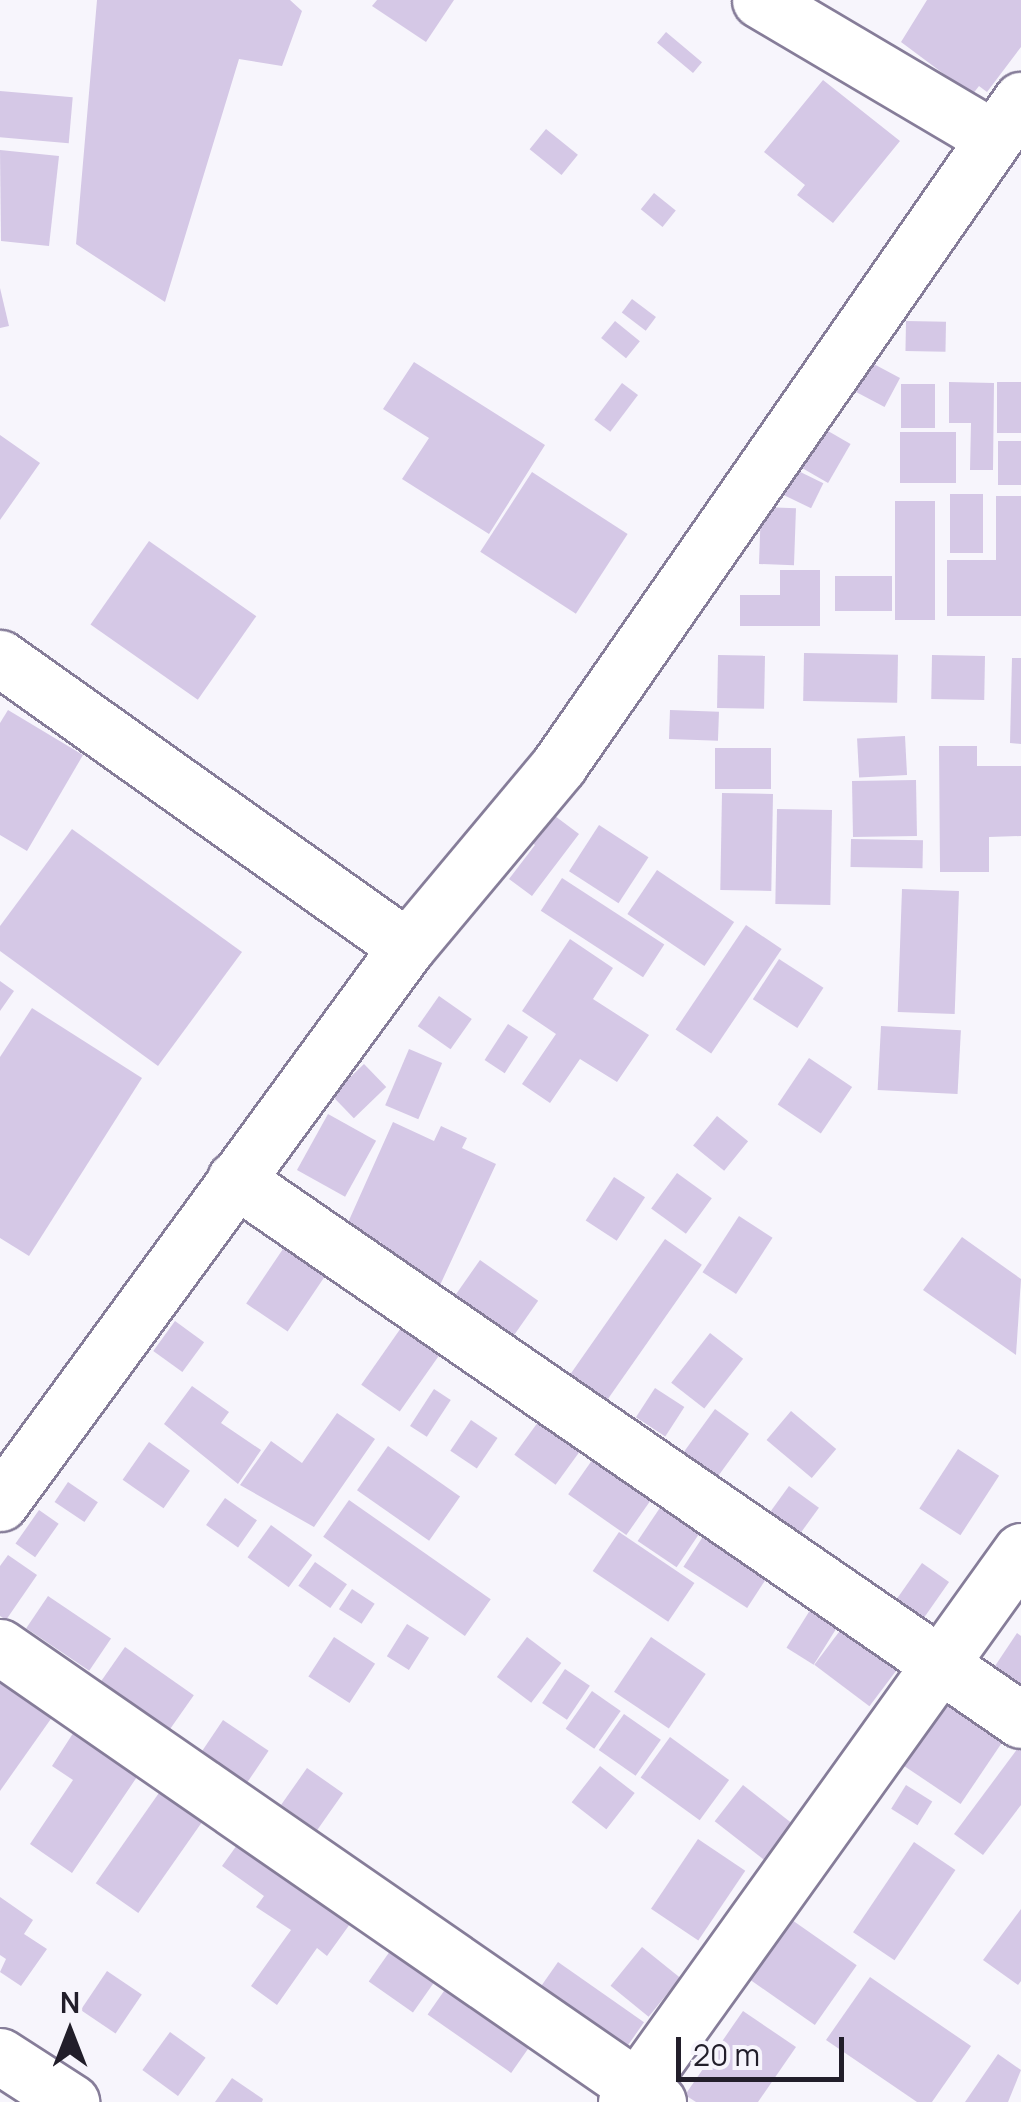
<!DOCTYPE html>
<style>
body{margin:0}
#map{position:relative;width:1021px;height:2102px;overflow:hidden;background:#f7f5fc;font-family:Manrope,sans-serif}
div>[style]{position:absolute}
[style*='--x']{left:calc(var(--x)*1px);top:calc(var(--y)*1px);width:calc(var(--w)*1px);rotate:calc(var(--a)*1deg)}
.building>*{inset:0;background:#d5c8e6;transform-origin:0 0}
.roads{filter:drop-shadow(2px 0 #867d99) drop-shadow(-2px 0 #867d99) drop-shadow(0 2px #867d99) drop-shadow(0 -2px #867d99)}
.street>*{height:55px;margin:-27.5px;padding:0 27.5px;transform-origin:27.5px;border-radius:27.5px;background:#fff}
span{translate:-50% -50%;white-space:nowrap;text-align:center;line-height:1.15;-webkit-text-stroke:10px #f7f5fc;paint-order:stroke}
.north{position:absolute;left:20px;top:1982px;width:100px;height:100px;-webkit-text-stroke:8px #f7f5fc;paint-order:stroke;rotate:0deg;font-size:28px;font-weight:700;line-height:40px;text-align:center;color:#221e2a}
.north::after{content:'';display:block;margin:auto;width:35px;height:45px;background:#221e2a;clip-path:polygon(50% 0,100% 100%,50% 72%,0 100%)}
.scale{position:absolute;left:676px;top:2037px;width:168px;height:45px;box-sizing:border-box;border:5px solid #221e2a;border-top:0;padding-left:12px;font-size:30px;line-height:35px;white-space:nowrap;color:#221e2a;-webkit-text-stroke:8px #f7f5fc;paint-order:stroke}
</style>
<div id="map">
<div class="building">
<div style="clip-path:polygon(97px 0,290px 0,302px 11px,282px 66px,239px 59px,165px 302px,76px 244px)"></div>
<div style="clip-path:polygon(377px 0,454px 0,426px 42px,372px 6px)"></div>
<div style="clip-path:polygon(927px 0,1021px 0,1021px 47px,987px 92px,979px 86px,972px 95px,901px 42px)"></div>
<div style="left:666px;top:32px;width:47px;height:14px;rotate:40deg"></div>
<div style="clip-path:polygon(823px 80px,900px 141px,833px 223px,797px 195px,805px 185px,764px 152px)"></div>
<div style="left:0;top:91px;width:73px;height:46px;rotate:5deg"></div>
<div style="left:546px;top:129px;width:41px;height:26px;rotate:39deg"></div>
<div style="clip-path:polygon(0 150px,59px 156px,49px 246px,1px 241px)"></div>
<div style="left:654px;top:193px;width:28px;height:21px;rotate:39deg"></div>
<div style="clip-path:polygon(0 288px,9px 326px,0 328px)"></div>
<div style="left:632px;top:299px;width:30px;height:17px;rotate:37deg"></div>
<div style="left:615px;top:321px;width:32px;height:22px;rotate:39deg"></div>
<div style="left:906px;top:321px;width:40px;height:30px;rotate:1deg"></div>
<div style="left:855px;top:354px;width:51px;height:33px;rotate:28deg"></div>
<div style="clip-path:polygon(414px 362px,545px 445px,489px 534px,402px 479px,429px 438px,383px 409px)"></div>
<div style="clip-path:polygon(949px 382px,994px 383px,993px 470px,970px 470px,971px 423px,949px 423px)"></div>
<div style="left:997px;top:382px;width:24px;height:51px"></div>
<div style="left:622px;top:383px;width:20px;height:46px;rotate:37deg"></div>
<div style="left:901px;top:384px;width:34px;height:44px"></div>
<div style="left:809px;top:420px;width:48px;height:45px;rotate:30deg"></div>
<div style="left:900px;top:432px;width:56px;height:51px"></div>
<div style="clip-path:polygon(0 435px,40px 463px,0 520px)"></div>
<div style="left:1021px;top:441px;width:44px;height:23px;rotate:90deg"></div>
<div style="left:782px;top:463px;width:46px;height:28px;rotate:26deg"></div>
<div style="left:532px;top:472px;width:114px;height:95px;rotate:33deg"></div>
<div style="left:950px;top:494px;width:33px;height:59px"></div>
<div style="clip-path:polygon(996px 496px,1021px 496px,1021px 616px,947px 616px,947px 560px,996px 560px)"></div>
<div style="left:895px;top:501px;width:40px;height:119px"></div>
<div style="left:761px;top:507px;width:35px;height:57px;rotate:2deg"></div>
<div style="left:149px;top:541px;width:131px;height:102px;rotate:35deg"></div>
<div style="clip-path:polygon(780px 570px,820px 570px,820px 626px,740px 626px,740px 595px,780px 595px)"></div>
<div style="left:892px;top:576px;width:35px;height:57px;rotate:90deg"></div>
<div style="left:804px;top:653px;width:94px;height:48px;rotate:1deg"></div>
<div style="left:718px;top:655px;width:47px;height:53px;rotate:1deg"></div>
<div style="left:932px;top:655px;width:53px;height:44px;rotate:1deg"></div>
<div style="clip-path:polygon(1012px 658px,1021px 658px,1021px 744px,1010px 743px)"></div>
<div style="clip-path:polygon(8px 710px,83px 755px,27px 851px,0 835px,0 723px)"></div>
<div style="left:670px;top:710px;width:49px;height:29px;rotate:2deg"></div>
<div style="left:905px;top:736px;width:39px;height:48px;rotate:87deg"></div>
<div style="clip-path:polygon(939px 746px,977px 746px,977px 766px,1021px 766px,1021px 836px,989px 837px,989px 872px,940px 872px)"></div>
<div style="left:715px;top:748px;width:56px;height:41px"></div>
<div style="left:916px;top:780px;width:56px;height:64px;rotate:89deg"></div>
<div style="left:722px;top:793px;width:51px;height:97px;rotate:1deg"></div>
<div style="clip-path:polygon(535px 801px,579px 834px,532px 896px,509px 879px,535px 845px,514px 829px)"></div>
<div style="left:777px;top:809px;width:55px;height:95px;rotate:1deg"></div>
<div style="left:599px;top:825px;width:59px;height:55px;rotate:33deg"></div>
<div style="clip-path:polygon(72px 829px,242px 952px,158px 1066px,0 951px,0 926px)"></div>
<div style="left:851px;top:839px;width:72px;height:28px;rotate:1deg"></div>
<div style="left:657px;top:870px;width:93px;height:53px;rotate:34deg"></div>
<div style="left:562px;top:878px;width:122px;height:39px;rotate:33deg"></div>
<div style="left:902px;top:889px;width:57px;height:123px;rotate:2deg"></div>
<div style="left:746px;top:925px;width:43px;height:126px;rotate:34deg"></div>
<div style="clip-path:polygon(570px 939px,613px 968px,593px 999px,649px 1035px,617px 1082px,580px 1059px,550px 1103px,522px 1084px,556px 1034px,522px 1011px)"></div>
<div style="left:779px;top:959px;width:53px;height:48px;rotate:33deg"></div>
<div style="clip-path:polygon(0 981px,14px 991px,0 1011px)"></div>
<div style="left:439px;top:996px;width:40px;height:37px;rotate:35deg"></div>
<div style="clip-path:polygon(32px 1008px,142px 1078px,29px 1256px,0 1238px,0 1057px)"></div>
<div style="left:508px;top:1024px;width:24px;height:43px;rotate:33deg"></div>
<div style="left:881px;top:1026px;width:80px;height:64px;rotate:3deg"></div>
<div style="left:409px;top:1049px;width:36px;height:61px;rotate:23deg"></div>
<div style="left:809px;top:1058px;width:52px;height:56px;rotate:34deg"></div>
<div style="left:364px;top:1064px;width:32px;height:45px;rotate:46deg"></div>
<div style="left:328px;top:1114px;width:55px;height:64px;rotate:29deg"></div>
<div style="left:717px;top:1116px;width:40px;height:38px;rotate:39deg"></div>
<div style="clip-path:polygon(393px 1122px,434px 1141px,441px 1126px,467px 1138px,462px 1148px,496px 1164px,435px 1296px,369px 1267px,381px 1242px,346px 1227px)"></div>
<div style="left:677px;top:1173px;width:43px;height:44px;rotate:36deg"></div>
<div style="left:614px;top:1177px;width:37px;height:52px;rotate:33deg"></div>
<div style="left:739px;top:1216px;width:40px;height:67px;rotate:33deg"></div>
<div style="clip-path:polygon(962px 1237px,1021px 1279px,1016px 1355px,923px 1290px)"></div>
<div style="left:665px;top:1239px;width:45px;height:176px;rotate:35deg"></div>
<div style="left:287px;top:1243px;width:50px;height:73px;rotate:34deg"></div>
<div style="left:480px;top:1260px;width:71px;height:59px;rotate:35deg"></div>
<div style="left:410px;top:1315px;width:47px;height:85px;rotate:35deg"></div>
<div style="left:175px;top:1321px;width:36px;height:37px;rotate:36deg"></div>
<div style="left:710px;top:1333px;width:42px;height:63px;rotate:38deg"></div>
<div style="clip-path:polygon(192px 1386px,229px 1412px,221px 1423px,261px 1450px,238px 1484px,164px 1424px)"></div>
<div style="left:655px;top:1388px;width:35px;height:35px;rotate:33deg"></div>
<div style="left:434px;top:1389px;width:20px;height:44px;rotate:33deg"></div>
<div style="left:549px;top:1407px;width:51px;height:59px;rotate:36deg"></div>
<div style="left:715px;top:1409px;width:42px;height:62px;rotate:36deg"></div>
<div style="left:791px;top:1411px;width:59px;height:38px;rotate:40deg"></div>
<div style="clip-path:polygon(337px 1413px,375px 1439px,314px 1527px,240px 1485px,271px 1441px,302px 1463px)"></div>
<div style="left:471px;top:1420px;width:32px;height:37px;rotate:34deg"></div>
<div style="left:149px;top:1442px;width:50px;height:46px;rotate:35deg"></div>
<div style="left:388px;top:1446px;width:88px;height:54px;rotate:35deg"></div>
<div style="left:602px;top:1446px;width:71px;height:59px;rotate:35deg"></div>
<div style="left:958px;top:1449px;width:49px;height:71px;rotate:33deg"></div>
<div style="left:68px;top:1482px;width:36px;height:24px;rotate:34deg"></div>
<div style="left:789px;top:1486px;width:37px;height:51px;rotate:36deg"></div>
<div style="left:674px;top:1487px;width:47px;height:65px;rotate:34deg"></div>
<div style="left:225px;top:1498px;width:39px;height:33px;rotate:35deg"></div>
<div style="left:349px;top:1500px;width:173px;height:45px;rotate:35deg"></div>
<div style="left:39px;top:1510px;width:24px;height:41px;rotate:35deg"></div>
<div style="left:715px;top:1518px;width:76px;height:58px;rotate:33deg"></div>
<div style="left:271px;top:1525px;width:51px;height:40px;rotate:36deg"></div>
<div style="left:619px;top:1532px;width:91px;height:47px;rotate:34deg"></div>
<div style="clip-path:polygon(8px 1555px,37px 1575px,6px 1620px,0 1616px,0 1566px)"></div>
<div style="left:315px;top:1562px;width:39px;height:29px;rotate:35deg"></div>
<div style="left:922px;top:1563px;width:33px;height:55px;rotate:35deg"></div>
<div style="left:352px;top:1589px;width:27px;height:24px;rotate:33deg"></div>
<div style="left:822px;top:1591px;width:32px;height:67px;rotate:32deg"></div>
<div style="left:48px;top:1596px;width:76px;height:39px;rotate:34deg"></div>
<div style="left:407px;top:1624px;width:26px;height:38px;rotate:32deg"></div>
<div style="left:842px;top:1628px;width:69px;height:46px;rotate:37deg"></div>
<div style="clip-path:polygon(1017px 1633px,1021px 1636px,1021px 1692px,991px 1672px)"></div>
<div style="left:334px;top:1637px;width:49px;height:47px;rotate:33deg"></div>
<div style="left:527px;top:1637px;width:43px;height:50px;rotate:37deg"></div>
<div style="left:651px;top:1637px;width:66px;height:66px;rotate:34deg"></div>
<div style="left:125px;top:1647px;width:84px;height:42px;rotate:35deg"></div>
<div style="clip-path:polygon(0 1665px,60px 1706px,0 1791px)"></div>
<div style="left:565px;top:1669px;width:30px;height:41px;rotate:34deg"></div>
<div style="left:592px;top:1691px;width:35px;height:46px;rotate:35deg"></div>
<div style="left:942px;top:1701px;width:73px;height:75px;rotate:34deg"></div>
<div style="left:624px;top:1714px;width:45px;height:44px;rotate:35deg"></div>
<div style="left:223px;top:1720px;width:55px;height:43px;rotate:34deg"></div>
<div style="clip-path:polygon(79px 1724px,143px 1768px,72px 1873px,30px 1844px,73px 1780px,52px 1766px)"></div>
<div style="left:670px;top:1737px;width:73px;height:50px;rotate:36deg"></div>
<div style="clip-path:polygon(1021px 1744px,1021px 1805px,983px 1855px,954px 1834px)"></div>
<div style="left:600px;top:1766px;width:44px;height:46px;rotate:38deg"></div>
<div style="left:307px;top:1768px;width:44px;height:45px;rotate:35deg"></div>
<div style="left:168px;top:1780px;width:52px;height:126px;rotate:35deg"></div>
<div style="left:743px;top:1785px;width:66px;height:46px;rotate:38deg"></div>
<div style="left:906px;top:1785px;width:31px;height:28px;rotate:32deg"></div>
<div style="clip-path:polygon(247px 1831px,360px 1910px,327px 1956px,317px 1948px,277px 2005px,251px 1986px,291px 1930px,256px 1907px,264px 1896px,222px 1866px)"></div>
<div style="left:698px;top:1839px;width:57px;height:84px;rotate:34deg"></div>
<div style="left:914px;top:1842px;width:50px;height:109px;rotate:34deg"></div>
<div style="clip-path:polygon(0 1897px,33px 1920px,24px 1934px,47px 1949px,21px 1986px,0 1972px,6px 1959px,0 1955px)"></div>
<div style="clip-path:polygon(1021px 1909px,1021px 1981px,1018px 1985px,983px 1960px)"></div>
<div style="left:792px;top:1920px;width:79px;height:73px;rotate:35deg"></div>
<div style="left:402px;top:1934px;width:54px;height:58px;rotate:35deg"></div>
<div style="left:642px;top:1947px;width:49px;height:50px;rotate:39deg"></div>
<div style="left:558px;top:1962px;width:105px;height:43px;rotate:35deg"></div>
<div style="left:107px;top:1971px;width:42px;height:47px;rotate:34deg"></div>
<div style="left:458px;top:1971px;width:102px;height:53px;rotate:35deg"></div>
<div style="clip-path:polygon(870px 1977px,971px 2046px,932px 2102px,917px 2102px,826px 2040px)"></div>
<div style="clip-path:polygon(743px 2011px,796px 2047px,758px 2102px,696px 2102px,685px 2095px)"></div>
<div style="left:170px;top:2032px;width:44px;height:47px;rotate:36deg"></div>
<div style="clip-path:polygon(998px 2054px,1021px 2070px,1008px 2102px,965px 2102px)"></div>
<div style="clip-path:polygon(232px 2078px,263px 2099px,262px 2102px,215px 2102px)"></div>
</div>
<div class="roads">
<div class="street">
<div style="--x:760;--y:0;--w:271;--a:30.6"></div>
<div style="--x:0;--y:658;--w:499;--a:35.4"></div>
<div style="--x:235;--y:1179;--w:954;--a:34.54"></div>
<div style="--x:0;--y:1503;--w:689;--a:-53.8"></div>
<div style="--x:407;--y:947;--w:237;--a:-50.1"></div>
<div style="--x:559;--y:765;--w:810;--a:-55.21"></div>
<div style="--x:0;--y:1647;--w:800;--a:34.66"></div>
<div style="--x:0;--y:2056;--w:85;--a:32.9"></div>
<div style="--x:626;--y:2102;--w:678;--a:-54.36"></div>
</div>
</div>
<div class="north">N</div>
<div class="scale">20 m</div>
</div>
